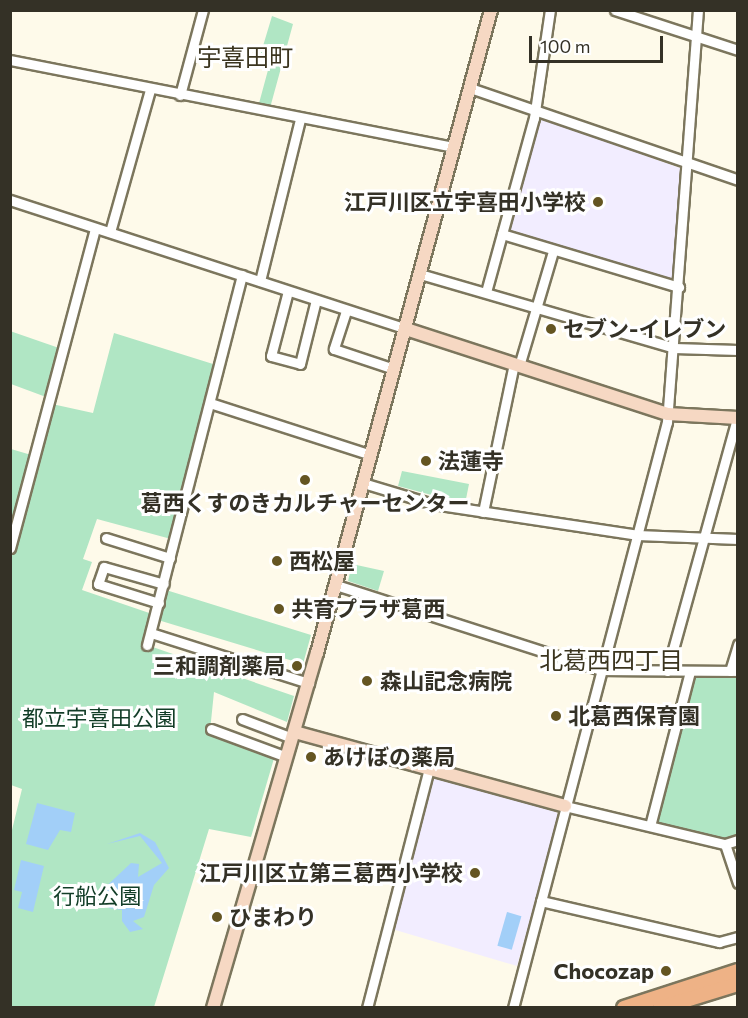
<!DOCTYPE html>
<meta charset="utf-8">
<style>
body{margin:0}
#map{position:relative;width:748px;height:1018px;overflow:hidden;background:#fefaea;font-family:Commissioner,"Noto Sans JP",sans-serif}
div>[style]{position:absolute}
[style*='--x']{left:calc(var(--x)*1px);top:calc(var(--y)*1px);width:calc(var(--w)*1px);rotate:calc(var(--a)*1deg)}
.education>*{inset:0;background:#f2edff}
.green>*{inset:0;background:#b0e6c4}
.water>*{inset:0;background:#a2cff8;transform-origin:0 0}
.roads{filter:drop-shadow(2px 0 #7c765d) drop-shadow(-2px 0 #7c765d) drop-shadow(0 2px #7c765d) drop-shadow(0 -2px #7c765d)}
.street>*{height:9px;margin:-4.5px;padding:0 4.5px;transform-origin:4.5px;border-radius:4.5px;background:#fff}
.secondary>*{height:12px;margin:-6px;padding:0 6px;transform-origin:6px;border-radius:6px;background:#f6d8c3}
.primary>*{height:14px;margin:-7px;padding:0 7px;transform-origin:7px;border-radius:7px;background:#eeb286}
.dots>*{width:16px;height:16px;translate:-50% -50%;box-sizing:border-box;border:3px solid #fff;border-radius:50%}
span{translate:-50% -50%;white-space:nowrap;text-align:center;line-height:1.15;-webkit-text-stroke:6px #fff;paint-order:stroke}
.poi-label{font-size:22px;color:#343126;font-weight:700}
.right{translate:-100% -50%;text-align:right}
.left{translate:0 -50%;text-align:left}
.park-label{font-size:22px;color:#123d27}
.neighbourhood-label{font-size:24px;color:#3b351f}
.frame{position:absolute;inset:0;border:12px solid #343126;pointer-events:none}
.scale{position:absolute;left:529px;top:36px;width:134px;height:27px;box-sizing:border-box;border:3px solid #343126;border-top:0;padding-left:8px;font-size:18px;line-height:21px;white-space:nowrap;color:#343126;-webkit-text-stroke:4px #fff;paint-order:stroke}
</style>
<div id="map">
<div class="education">
<div style="clip-path:polygon(541px 118px,680px 168px,674px 279px,558px 249px,510px 230px)"></div>
<div style="clip-path:polygon(432px 776px,554px 809px,559px 816px,517px 966px,392px 929px)"></div>
</div>
<div class="green">
<div style="clip-path:polygon(272px 16px,293px 24px,270px 108px,258px 107px,271px 59px,260px 56px)"></div>
<div style="clip-path:polygon(10px 331px,59px 348px,46px 397px,11px 384px)"></div>
<div style="clip-path:polygon(114px 333px,213px 364px,171px 539px,97px 519px,83px 559px,92px 562px,82px 590px,158px 616px,166px 590px,311px 635px,303px 664px,158px 620px,144px 644px,294px 696px,287px 722px,214px 692px,210px 731px,275px 755px,251px 837px,209px 829px,154px 1007px,11px 1007px,11px 834px,22px 789px,11px 785px,11px 449px,38px 457px,52px 404px,93px 413px)"></div>
<div style="clip-path:polygon(402px 471px,469px 484px,465px 504px,398px 486px)"></div>
<div style="clip-path:polygon(352px 564px,384px 571px,378px 591px,348px 581px)"></div>
<div style="clip-path:polygon(693px 676px,737px 676px,737px 836px,724px 840px,655px 824px)"></div>
</div>
<div class="water">
<div style="clip-path:polygon(37px 803px,75px 813px,71px 832px,60px 830px,48px 850px,26px 844px)"></div>
<div style="clip-path:polygon(140px 833px,155px 842px,169px 868px,154px 885px,144px 917px,133px 921px,143px 929px,130px 932px,122px 921px,122px 910px,109px 908px,99px 893px,131px 863px,139px 864px,138px 877px,162px 863px,140px 836px,107px 844px)"></div>
<div style="clip-path:polygon(21px 860px,44px 866px,33px 912px,18px 908px,22px 892px,14px 890px)"></div>
<div style="left:507px;top:912px;width:15px;height:35px;rotate:16deg"></div>
</div>
<div class="roads">
<div class="street">
<div style="--x:615;--y:10;--w:129;--a:18"></div>
<div style="--x:10;--y:60;--w:452;--a:11.1"></div>
<div style="--x:470;--y:88;--w:283;--a:18.9"></div>
<div style="--x:180;--y:95;--w:88;--a:-74.9"></div>
<div style="--x:10;--y:200;--w:416;--a:18"></div>
<div style="--x:110;--y:232;--w:148;--a:-74.3"></div>
<div style="--x:502;--y:234;--w:185;--a:16.7"></div>
<div style="--x:420;--y:274;--w:265;--a:16.2"></div>
<div style="--x:674;--y:348;--w:64;--a:1.8"></div>
<div style="--x:260;--y:281;--w:167;--a:-76.1"></div>
<div style="--x:288;--y:291;--w:67;--a:104.7"></div>
<div style="--x:271;--y:356;--w:30;--a:15"></div>
<div style="--x:300;--y:364;--w:66;--a:-76"></div>
<div style="--x:486;--y:292;--w:180;--a:-74.6"></div>
<div style="--x:534;--y:118;--w:109;--a:-81.6"></div>
<div style="--x:346;--y:311;--w:40;--a:108"></div>
<div style="--x:334;--y:349;--w:57;--a:18.4"></div>
<div style="--x:519;--y:366;--w:120;--a:-73.5"></div>
<div style="--x:210;--y:403;--w:169;--a:17.9"></div>
<div style="--x:363;--y:483;--w:73;--a:16.7"></div>
<div style="--x:433;--y:504;--w:206;--a:8.6"></div>
<div style="--x:637;--y:535;--w:101;--a:2.3"></div>
<div style="--x:483;--y:512;--w:151;--a:-78.2"></div>
<div style="--x:106;--y:538;--w:67;--a:17.4"></div>
<div style="--x:10;--y:548;--w:331;--a:-75.1"></div>
<div style="--x:336;--y:585;--w:277;--a:17.8"></div>
<div style="--x:600;--y:670;--w:138;--a:0.4"></div>
<div style="--x:159;--y:603;--w:64;--a:-162.7"></div>
<div style="--x:98;--y:584;--w:18;--a:-71"></div>
<div style="--x:104;--y:567;--w:62;--a:15.8"></div>
<div style="--x:151;--y:633;--w:166;--a:17.6"></div>
<div style="--x:147;--y:645;--w:382;--a:-75.6"></div>
<div style="--x:667;--y:671;--w:263;--a:-74.5"></div>
<div style="--x:730;--y:671;--w:28;--a:-73"></div>
<div style="--x:242;--y:719;--w:53;--a:20.8"></div>
<div style="--x:211;--y:729;--w:78;--a:20.3"></div>
<div style="--x:565;--y:806;--w:164;--a:13.4"></div>
<div style="--x:725;--y:844;--w:14;--a:-17"></div>
<div style="--x:650;--y:826;--w:160;--a:-75.5"></div>
<div style="--x:725;--y:844;--w:41;--a:71.6"></div>
<div style="--x:541;--y:901;--w:183;--a:13"></div>
<div style="--x:719;--y:942;--w:20;--a:-15"></div>
<div style="--x:367;--y:1008;--w:247;--a:-75.5"></div>
<div style="--x:513;--y:1008;--w:606;--a:-75.28"></div>
<div style="--x:667;--y:422;--w:413;--a:-85.7"></div>
</div>
<div class="secondary">
<div style="--x:406;--y:329;--w:275;--a:18"></div>
<div style="--x:668;--y:414;--w:70;--a:3.3"></div>
<div style="--x:295;--y:732;--w:280;--a:15.3"></div>
<div style="--x:213;--y:1008;--w:370;--a:-73.7"></div>
<div style="--x:317;--y:653;--w:666;--a:-74.86"></div>
</div>
<div class="primary">
<div style="--x:624;--y:1008;--w:120;--a:-18"></div>
<div style="--x:660;--y:1008;--w:82;--a:-17.1"></div>
</div>
</div>
<div class="dots">
<div style="left:598px;top:202px;background:#645522"></div>
<div style="left:551px;top:329px;background:#645522"></div>
<div style="left:426px;top:461px;background:#645522"></div>
<div style="left:305px;top:480px;background:#645522"></div>
<div style="left:277px;top:561px;background:#645522"></div>
<div style="left:279px;top:609px;background:#645522"></div>
<div style="left:297px;top:666px;background:#645522"></div>
<div style="left:367px;top:681px;background:#645522"></div>
<div style="left:556px;top:716px;background:#645522"></div>
<div style="left:311px;top:757px;background:#645522"></div>
<div style="left:475px;top:873px;background:#645522"></div>
<div style="left:217px;top:917px;background:#645522"></div>
<div style="left:666px;top:971px;background:#645522"></div>
</div>
<div class="poi-label">
<span class="right" style="left:586px;top:202px">江戸川区立宇喜田小学校</span>
<span class="left" style="left:563px;top:329px">セブン-イレブン</span>
<span class="left" style="left:438px;top:461px">法蓮寺</span>
<span style="left:305px;top:503px">葛西くすのきカルチャーセンター</span>
<span class="left" style="left:289px;top:561px">西松屋</span>
<span class="left" style="left:291px;top:609px">共育プラザ葛西</span>
<span class="right" style="left:285px;top:666px">三和調剤薬局</span>
<span class="left" style="left:380px;top:681px">森山記念病院</span>
<span class="left" style="left:568px;top:716px">北葛西保育園</span>
<span class="left" style="left:323px;top:757px">あけぼの薬局</span>
<span class="right" style="left:463px;top:873px">江戸川区立第三葛西小学校</span>
<span class="left" style="left:229px;top:917px">ひまわり</span>
<span class="right" style="left:654px;top:971px">Chocozap</span>
</div>
<div class="park-label">
<span style="left:99px;top:718px">都立宇喜田公園</span>
<span style="left:97px;top:896px">行船公園</span>
</div>
<div class="neighbourhood-label">
<span style="left:245px;top:57px">宇喜田町</span>
<span style="left:611px;top:660px">北葛西四丁目</span>
</div>
<div class="frame"></div>
<div class="scale">100 m</div>
</div>
